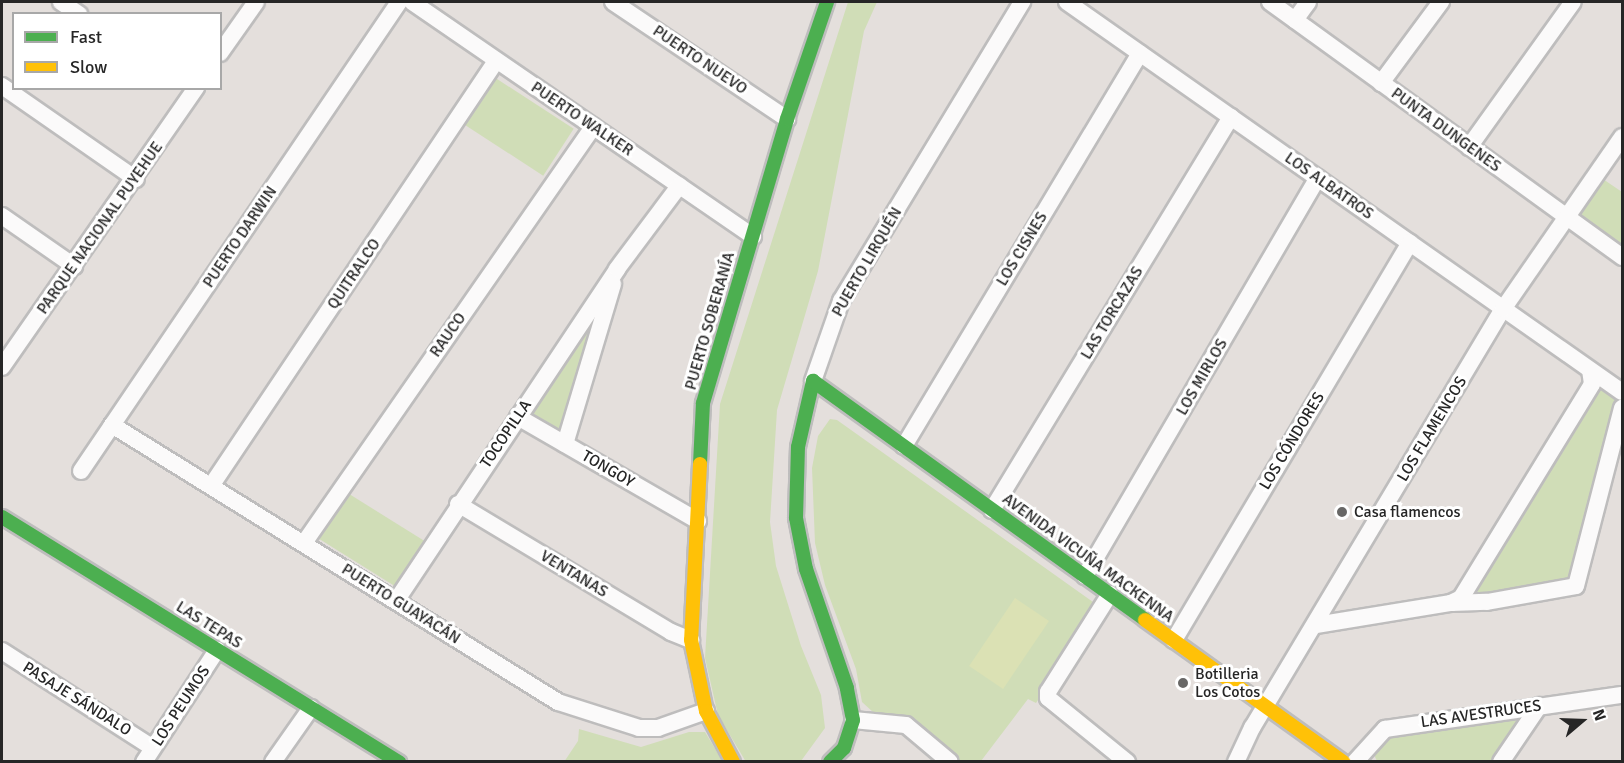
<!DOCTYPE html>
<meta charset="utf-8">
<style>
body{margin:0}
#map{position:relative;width:1624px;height:763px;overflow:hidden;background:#e4dfdc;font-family:Signika,sans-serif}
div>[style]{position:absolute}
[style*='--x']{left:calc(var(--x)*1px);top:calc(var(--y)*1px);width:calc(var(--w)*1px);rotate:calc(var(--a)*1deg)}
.green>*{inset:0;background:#d0ddb7;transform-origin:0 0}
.pitch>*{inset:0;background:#dbe1b4;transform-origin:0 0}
.roads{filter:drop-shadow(2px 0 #bebdbd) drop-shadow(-2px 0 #bebdbd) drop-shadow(0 2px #bebdbd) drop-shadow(0 -2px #bebdbd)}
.street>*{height:16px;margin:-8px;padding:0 8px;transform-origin:8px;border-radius:8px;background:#fbfafa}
.fast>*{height:14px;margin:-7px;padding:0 7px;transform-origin:7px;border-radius:7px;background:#4caf50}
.slow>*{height:14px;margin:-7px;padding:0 7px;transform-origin:7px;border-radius:7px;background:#ffc107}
.dots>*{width:16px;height:16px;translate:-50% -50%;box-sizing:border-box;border:3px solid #fff;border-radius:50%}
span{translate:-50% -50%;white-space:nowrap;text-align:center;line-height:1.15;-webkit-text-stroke:6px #fff;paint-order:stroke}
.street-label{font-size:16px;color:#262626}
.poi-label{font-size:16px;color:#262626}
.left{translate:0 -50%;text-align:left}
.frame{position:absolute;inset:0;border:3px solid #262626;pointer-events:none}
.legend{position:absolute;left:12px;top:12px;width:210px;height:78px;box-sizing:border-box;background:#fff;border:2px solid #a8a8a8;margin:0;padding:8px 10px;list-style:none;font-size:18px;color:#262626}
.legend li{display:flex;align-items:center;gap:12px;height:30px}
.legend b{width:30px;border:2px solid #a8a8a8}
.north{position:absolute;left:1552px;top:691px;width:60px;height:60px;-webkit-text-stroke:4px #fff;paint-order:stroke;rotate:71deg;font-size:16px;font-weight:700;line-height:24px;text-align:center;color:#262626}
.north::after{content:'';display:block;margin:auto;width:21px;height:27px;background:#262626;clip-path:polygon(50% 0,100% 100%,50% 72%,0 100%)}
</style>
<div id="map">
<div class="green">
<div style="clip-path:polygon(848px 2px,877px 2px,864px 31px,818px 271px,777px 410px,770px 522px,776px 566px,801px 646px,821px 695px,825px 728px,801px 761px,746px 762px,718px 715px,705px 658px,720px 404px)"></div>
<div style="left:494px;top:77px;width:95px;height:56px;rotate:33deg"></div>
<div style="clip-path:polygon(1600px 177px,1622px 192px,1622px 248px,1578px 214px)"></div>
<div style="clip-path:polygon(603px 301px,562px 431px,557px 432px,534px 417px,532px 410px)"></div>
<div style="clip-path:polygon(1602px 387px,1614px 393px,1616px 400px,1573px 577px,1561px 585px,1480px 596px,1476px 589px)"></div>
<div style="clip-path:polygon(830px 419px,837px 420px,1100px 607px,1036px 703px,1028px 699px,981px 761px,959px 761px,941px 745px,896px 716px,874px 713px,862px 702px,856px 669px,825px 585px,815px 543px,812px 468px,818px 436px)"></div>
<div style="left:346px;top:492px;width:94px;height:54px;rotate:32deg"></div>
<div style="clip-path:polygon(1524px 716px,1495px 761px,1377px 761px,1375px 757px,1374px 750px,1387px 738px)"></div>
<div style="clip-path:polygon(579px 729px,641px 747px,689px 732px,705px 732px,723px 762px,564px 762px,578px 741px)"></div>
</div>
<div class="pitch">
<div style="left:1015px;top:598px;width:41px;height:82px;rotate:34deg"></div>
</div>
<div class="roads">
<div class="street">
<div style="--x:61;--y:2;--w:22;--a:34"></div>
<div style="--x:412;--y:2;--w:414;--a:34.5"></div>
<div style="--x:613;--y:2;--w:210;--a:33.9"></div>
<div style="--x:1067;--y:2;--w:678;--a:35.1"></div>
<div style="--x:1270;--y:2;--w:435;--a:35.9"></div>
<div style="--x:1295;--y:20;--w:22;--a:-54"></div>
<div style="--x:220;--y:53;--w:62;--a:-54.8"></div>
<div style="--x:1381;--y:83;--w:101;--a:-53.5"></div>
<div style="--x:2;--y:86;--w:163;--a:34.8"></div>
<div style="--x:1469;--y:147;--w:178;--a:-54.4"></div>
<div style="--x:2;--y:216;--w:88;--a:34.8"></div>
<div style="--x:2;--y:367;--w:340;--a:-55.2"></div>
<div style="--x:813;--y:381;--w:85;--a:-70.7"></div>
<div style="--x:841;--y:301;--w:350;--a:-58.8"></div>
<div style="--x:518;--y:417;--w:208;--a:30"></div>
<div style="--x:112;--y:425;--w:525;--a:31.84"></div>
<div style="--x:558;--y:702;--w:85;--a:17.8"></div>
<div style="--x:639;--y:728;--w:19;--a:0"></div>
<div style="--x:658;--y:728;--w:51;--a:-19.5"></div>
<div style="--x:565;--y:444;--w:167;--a:-73.3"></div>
<div style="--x:904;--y:446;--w:458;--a:-59"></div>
<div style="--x:81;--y:471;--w:567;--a:-55.86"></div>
<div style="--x:211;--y:486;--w:512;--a:-56.15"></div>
<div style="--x:458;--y:504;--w:249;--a:31"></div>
<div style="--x:671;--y:632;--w:22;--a:22"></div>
<div style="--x:992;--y:510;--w:460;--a:-58.7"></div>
<div style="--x:304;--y:543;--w:507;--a:-55.21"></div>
<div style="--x:1085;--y:576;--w:461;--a:-59.7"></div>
<div style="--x:1110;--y:594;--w:116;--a:122.3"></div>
<div style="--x:1048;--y:692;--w:6;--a:90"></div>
<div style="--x:1048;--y:698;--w:102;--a:39"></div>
<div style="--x:396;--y:601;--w:399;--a:-56.3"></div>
<div style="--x:617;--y:269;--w:104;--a:-53.2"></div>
<div style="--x:1451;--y:603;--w:36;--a:-2"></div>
<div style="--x:1487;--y:602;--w:90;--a:-10.2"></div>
<div style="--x:1576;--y:586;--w:184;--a:-75.5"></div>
<div style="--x:1316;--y:625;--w:137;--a:-9.3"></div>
<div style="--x:1451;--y:603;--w:11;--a:-27"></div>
<div style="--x:1461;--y:598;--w:251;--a:-58.5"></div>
<div style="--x:1592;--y:384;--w:14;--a:-98"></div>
<div style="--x:1174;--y:640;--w:462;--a:-59.3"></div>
<div style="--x:2;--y:651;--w:179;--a:32.7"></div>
<div style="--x:853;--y:720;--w:53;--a:5.4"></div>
<div style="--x:906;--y:725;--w:57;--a:40.1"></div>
<div style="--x:144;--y:762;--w:134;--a:-56.9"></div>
<div style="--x:273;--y:762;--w:66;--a:-54.9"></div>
<div style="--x:1236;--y:762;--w:38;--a:-65"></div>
<div style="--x:1252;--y:728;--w:488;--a:-59.1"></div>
<div style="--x:1503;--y:309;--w:209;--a:-55.3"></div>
<div style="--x:1355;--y:762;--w:45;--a:-47.7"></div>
<div style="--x:1385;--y:729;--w:239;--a:-8.2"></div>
<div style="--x:1501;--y:762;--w:68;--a:-55.8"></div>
</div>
<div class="fast">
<div style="--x:700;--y:464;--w:61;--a:-87.2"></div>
<div style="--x:703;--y:403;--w:296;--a:-73.5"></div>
<div style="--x:787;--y:119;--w:124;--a:-71.1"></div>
<div style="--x:2;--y:517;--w:467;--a:31.7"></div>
<div style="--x:830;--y:762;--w:20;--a:-45"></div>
<div style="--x:844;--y:748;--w:29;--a:-72"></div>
<div style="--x:853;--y:720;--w:33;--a:-101"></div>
<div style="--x:847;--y:688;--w:126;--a:-109"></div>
<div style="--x:806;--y:569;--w:52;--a:-101.1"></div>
<div style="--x:796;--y:518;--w:71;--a:-88.4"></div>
<div style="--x:798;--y:447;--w:68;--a:-77.2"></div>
<div style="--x:813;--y:381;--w:409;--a:35.7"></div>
</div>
<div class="slow">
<div style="--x:700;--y:464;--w:176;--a:92.9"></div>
<div style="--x:691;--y:640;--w:73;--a:78.1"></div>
<div style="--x:706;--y:711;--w:58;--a:62.1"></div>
<div style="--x:1145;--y:620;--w:244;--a:35.6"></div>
</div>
</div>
<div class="dots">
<div style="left:1342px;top:512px;background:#686766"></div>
<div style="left:1183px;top:683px;background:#686766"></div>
</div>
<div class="street-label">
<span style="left:700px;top:60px;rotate:34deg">PUERTO NUEVO</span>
<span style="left:582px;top:119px;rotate:34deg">PUERTO WALKER</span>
<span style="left:1446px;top:130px;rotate:36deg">PUNTA DUNGENES</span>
<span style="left:1329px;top:186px;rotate:35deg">LOS ALBATROS</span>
<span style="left:100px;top:228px;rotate:-55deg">PARQUE NACIONAL PUYEHUE</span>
<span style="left:240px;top:237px;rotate:-56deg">PUERTO DARWIN</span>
<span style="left:1022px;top:249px;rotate:-59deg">LOS CISNES</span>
<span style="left:867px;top:262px;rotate:-60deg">PUERTO LIRQUÉN</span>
<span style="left:354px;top:274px;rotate:-56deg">QUITRALCO</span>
<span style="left:1112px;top:313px;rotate:-59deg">LAS TORCAZAS</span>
<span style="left:710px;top:321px;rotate:-74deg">PUERTO SOBERANÍA</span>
<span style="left:448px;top:335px;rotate:-55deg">RAUCO</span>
<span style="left:1202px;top:377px;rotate:-60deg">LOS MIRLOS</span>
<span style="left:1432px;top:429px;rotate:-59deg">LOS FLAMENCOS</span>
<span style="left:506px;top:434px;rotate:-56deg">TOCOPILLA</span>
<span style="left:1292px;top:441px;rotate:-59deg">LOS CÓNDORES</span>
<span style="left:608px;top:469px;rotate:30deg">TONGOY</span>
<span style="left:1088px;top:558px;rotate:36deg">AVENIDA VICUÑA MACKENNA</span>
<span style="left:574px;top:574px;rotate:31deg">VENTANAS</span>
<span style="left:401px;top:604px;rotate:32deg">PUERTO GUAYACÁN</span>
<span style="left:209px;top:625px;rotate:32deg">LAS TEPAS</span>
<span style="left:77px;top:699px;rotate:32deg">PASAJE SÁNDALO</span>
<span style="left:181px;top:706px;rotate:-57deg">LOS PEUMOS</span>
<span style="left:1481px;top:714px;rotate:-8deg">LAS AVESTRUCES</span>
</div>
<div class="poi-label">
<span class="left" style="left:1354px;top:512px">Casa flamencos</span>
<span class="left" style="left:1195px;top:683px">Botilleria<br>Los Cotos</span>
</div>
<div class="frame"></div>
<ul class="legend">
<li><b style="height:8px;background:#4caf50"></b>Fast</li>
<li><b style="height:8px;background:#ffc107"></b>Slow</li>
</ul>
<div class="north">N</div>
</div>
